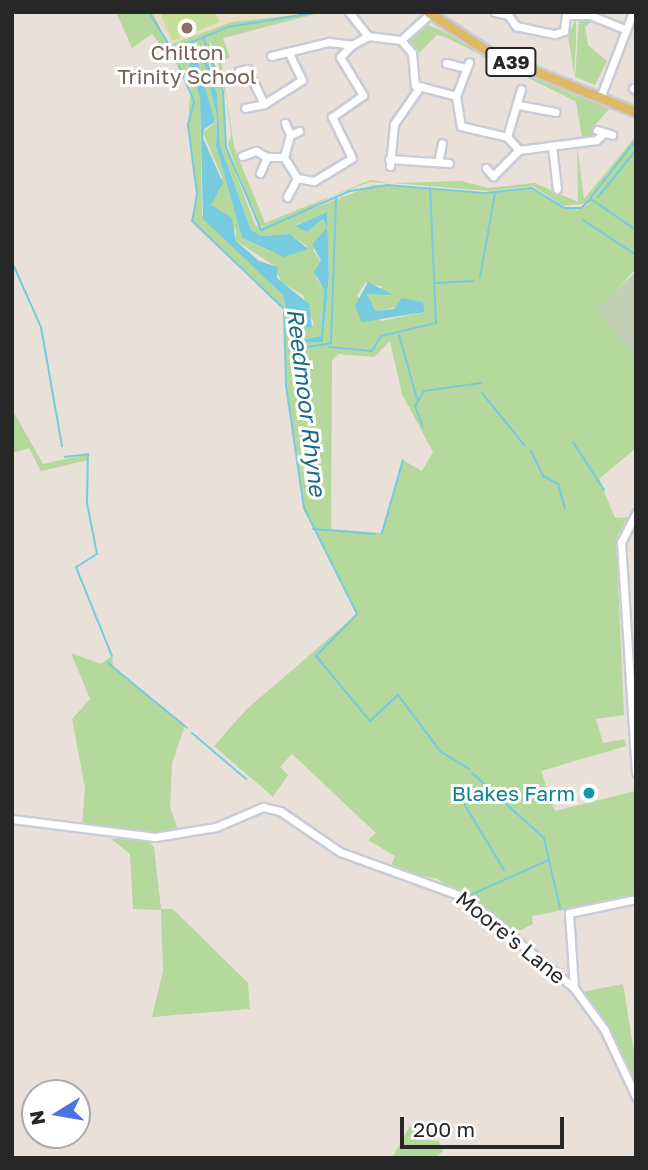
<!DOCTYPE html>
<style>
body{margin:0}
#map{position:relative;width:648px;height:1170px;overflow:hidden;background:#e8e0d9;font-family:"Golos Text",sans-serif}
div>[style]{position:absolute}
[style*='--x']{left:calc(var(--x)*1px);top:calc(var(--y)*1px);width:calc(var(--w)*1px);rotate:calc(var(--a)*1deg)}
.education>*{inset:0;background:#e8dcca}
.green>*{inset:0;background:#b5d89c}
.cemetery>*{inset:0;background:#c3cfb3}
.pitch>*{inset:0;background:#c6df98}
.water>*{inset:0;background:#77cbdf}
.stream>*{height:2px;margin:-1px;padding:0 1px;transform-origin:1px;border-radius:1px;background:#77cbdf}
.roads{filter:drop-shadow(2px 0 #c8ccd7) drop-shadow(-2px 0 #c8ccd7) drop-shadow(0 2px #c8ccd7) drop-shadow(0 -2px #c8ccd7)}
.minor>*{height:7px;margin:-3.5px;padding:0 3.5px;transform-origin:3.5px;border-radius:3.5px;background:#fff}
.major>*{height:9px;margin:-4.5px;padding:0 4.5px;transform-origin:4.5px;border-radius:4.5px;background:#deb968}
.dots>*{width:19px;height:19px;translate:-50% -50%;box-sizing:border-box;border:4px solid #fff;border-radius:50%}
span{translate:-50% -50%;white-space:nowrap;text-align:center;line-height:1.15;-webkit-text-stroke:6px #fff;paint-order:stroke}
.shield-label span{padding:2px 5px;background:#fff;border:2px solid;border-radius:5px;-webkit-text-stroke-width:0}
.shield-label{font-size:19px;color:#272727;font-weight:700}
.education-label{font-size:21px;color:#785e54}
.culture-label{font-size:21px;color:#0d838f}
.right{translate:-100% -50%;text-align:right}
.street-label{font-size:21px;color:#272727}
.water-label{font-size:23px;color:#1c6985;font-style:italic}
.frame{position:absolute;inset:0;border:14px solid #272727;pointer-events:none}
.north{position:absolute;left:21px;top:1079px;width:70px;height:70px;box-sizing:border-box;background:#fff;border:2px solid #a9a9a9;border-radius:50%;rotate:259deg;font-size:19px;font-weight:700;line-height:28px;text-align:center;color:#272727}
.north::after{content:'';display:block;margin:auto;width:24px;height:32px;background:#4b73e3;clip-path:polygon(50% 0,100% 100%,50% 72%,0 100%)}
.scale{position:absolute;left:400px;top:1117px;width:164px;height:32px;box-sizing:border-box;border:4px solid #272727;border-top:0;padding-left:9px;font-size:21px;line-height:24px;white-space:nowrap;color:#272727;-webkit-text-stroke:5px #fff;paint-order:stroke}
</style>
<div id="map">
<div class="education">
<div style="clip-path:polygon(152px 12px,292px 12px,232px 22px,172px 45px)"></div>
</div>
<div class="green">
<div style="clip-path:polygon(evenodd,116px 12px,152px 12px,169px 45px,232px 22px,323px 12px,223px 38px,230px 58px,221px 60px,234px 147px,265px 223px,371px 180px,389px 183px,370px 182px,330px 197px,304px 212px,373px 185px,485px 193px,532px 188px,560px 206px,578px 210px,591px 203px,563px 206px,533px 186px,488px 191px,393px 183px,462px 181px,488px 188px,535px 183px,578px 202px,577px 145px,584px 199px,636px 136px,636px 269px,607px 300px,636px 359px,636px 448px,599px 479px,615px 518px,628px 517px,616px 539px,624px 715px,596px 719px,603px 743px,625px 739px,626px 746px,541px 771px,555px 811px,635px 791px,636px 896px,532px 916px,533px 924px,512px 934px,438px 879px,390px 869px,395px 856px,368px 840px,376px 833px,292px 754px,280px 767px,288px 775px,273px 797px,214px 746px,246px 710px,357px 614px,304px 508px,286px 385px,284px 309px,192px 221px,197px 194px,188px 125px,191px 83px,152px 34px,132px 48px,116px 12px,209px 40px,215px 50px,227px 102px,231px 136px,228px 145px,257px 223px,264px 228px,288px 219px,264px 229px,255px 225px,226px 147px,225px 106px,209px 40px,116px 12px,207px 50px,217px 94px,220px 145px,251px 230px,261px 236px,290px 234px,308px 247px,274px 253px,242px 238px,216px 146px,217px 116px,202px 54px,198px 62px,215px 122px,203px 133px,222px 177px,211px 205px,236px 230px,236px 241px,275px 266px,281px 282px,303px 295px,314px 324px,309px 329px,297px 314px,298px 341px,321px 336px,324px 290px,316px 278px,321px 262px,313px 250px,327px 228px,323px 219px,314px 227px,296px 225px,327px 212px,329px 275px,323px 342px,293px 343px,283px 295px,202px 215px,200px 97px,187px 56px,207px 50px,116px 12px,365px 283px,383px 287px,366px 296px,375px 311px,398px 307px,402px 298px,423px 302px,425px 312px,381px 321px,357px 296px,365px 283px,116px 12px,390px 341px,402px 394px,433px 452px,422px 471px,403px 460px,382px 533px,331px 529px,332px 361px,338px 354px,374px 357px,390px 341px)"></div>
<div style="clip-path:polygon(576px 19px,576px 43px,574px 74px,568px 35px)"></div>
<div style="clip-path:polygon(579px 20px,593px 20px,585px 27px,588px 45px,607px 61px,595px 85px,575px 77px)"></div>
<div style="clip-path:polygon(427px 24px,573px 95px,577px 102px,445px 37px,437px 35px,417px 55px,408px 42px)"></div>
<div style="clip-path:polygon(574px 92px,636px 116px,636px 118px,610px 108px,595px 125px,595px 136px,582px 137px)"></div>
<div style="clip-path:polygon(12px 409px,43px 464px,89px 454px,88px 460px,41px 471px,29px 448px,12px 453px)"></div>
<div style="clip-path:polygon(71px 653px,101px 664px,112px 656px,113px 667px,185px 725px,172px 764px,170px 807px,178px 830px,156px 835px,82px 826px,85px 788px,72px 719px,90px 699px)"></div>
<div style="clip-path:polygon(111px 839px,147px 839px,154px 847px,161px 909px,173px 909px,248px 983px,250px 1009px,152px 1017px,163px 971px,161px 910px,133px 909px,130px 854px)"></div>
<div style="clip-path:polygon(623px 984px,636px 1064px,636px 1094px,581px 992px)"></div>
<div style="clip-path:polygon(410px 1126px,420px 1139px,439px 1141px,443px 1151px,435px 1158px,392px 1158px)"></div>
</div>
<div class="cemetery">
<div style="clip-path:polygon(633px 274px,636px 277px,636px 359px,597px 309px)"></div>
</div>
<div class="pitch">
<div style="clip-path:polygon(160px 12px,215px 12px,220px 22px,172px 41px)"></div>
</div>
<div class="water">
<div style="clip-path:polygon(204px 47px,217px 94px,220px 145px,251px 230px,261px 236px,290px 234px,308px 249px,284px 257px,242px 238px,216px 146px,217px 116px,202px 54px,198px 62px,215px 122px,204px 129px,203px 138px,223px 183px,211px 205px,232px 218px,236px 241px,259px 261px,278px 267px,277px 278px,309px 304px,312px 328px,304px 327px,297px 314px,298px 341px,321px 336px,324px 290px,314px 272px,321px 261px,312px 244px,327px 228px,323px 219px,307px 232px,295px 226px,327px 212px,329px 275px,323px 342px,293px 343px,283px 295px,203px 219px,200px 97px,187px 56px)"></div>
<div style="clip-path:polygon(368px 282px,393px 295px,367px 294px,375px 311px,394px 309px,402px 298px,423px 302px,425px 312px,362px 322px,355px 306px)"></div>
</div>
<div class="stream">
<div style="--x:149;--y:12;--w:44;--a:58.8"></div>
<div style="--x:172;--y:50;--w:61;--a:-22.3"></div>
<div style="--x:228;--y:27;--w:92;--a:-9.4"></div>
<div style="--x:203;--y:37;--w:58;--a:69.7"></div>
<div style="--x:223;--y:91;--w:56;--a:86.9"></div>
<div style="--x:226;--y:147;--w:90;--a:67.1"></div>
<div style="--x:261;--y:230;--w:97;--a:-23.7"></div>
<div style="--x:350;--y:191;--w:36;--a:-9"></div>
<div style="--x:386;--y:185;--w:99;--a:4.6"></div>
<div style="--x:485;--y:193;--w:47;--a:-6.1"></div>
<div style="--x:532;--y:188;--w:38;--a:32"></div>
<div style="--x:564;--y:208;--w:17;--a:0"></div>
<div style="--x:581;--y:208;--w:13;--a:-42"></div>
<div style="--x:591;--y:199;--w:55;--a:34.6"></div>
<div style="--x:179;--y:66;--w:39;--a:67"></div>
<div style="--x:194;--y:102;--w:24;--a:105"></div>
<div style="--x:188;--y:125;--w:70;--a:82.6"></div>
<div style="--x:197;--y:194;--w:27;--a:100"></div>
<div style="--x:192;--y:221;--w:127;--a:43.7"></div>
<div style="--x:284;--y:309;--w:76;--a:88.5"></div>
<div style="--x:286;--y:385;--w:124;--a:81.7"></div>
<div style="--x:304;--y:508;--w:119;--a:63.4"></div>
<div style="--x:357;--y:614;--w:59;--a:134.3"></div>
<div style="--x:316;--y:656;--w:85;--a:50.3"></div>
<div style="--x:370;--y:721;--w:38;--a:-43"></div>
<div style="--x:398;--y:695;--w:71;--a:53"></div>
<div style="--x:441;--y:752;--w:33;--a:31"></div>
<div style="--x:591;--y:197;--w:73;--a:-51.7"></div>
<div style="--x:598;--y:197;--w:60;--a:-51"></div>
<div style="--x:583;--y:220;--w:64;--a:33.4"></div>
<div style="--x:12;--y:262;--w:71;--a:66"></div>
<div style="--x:41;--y:327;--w:121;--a:80"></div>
<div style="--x:480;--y:277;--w:84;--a:-79.8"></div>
<div style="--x:436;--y:283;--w:37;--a:-3"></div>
<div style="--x:399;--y:335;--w:66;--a:74.3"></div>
<div style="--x:329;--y:347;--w:43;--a:5.3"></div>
<div style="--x:372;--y:351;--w:17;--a:-59"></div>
<div style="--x:381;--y:336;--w:57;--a:-13.3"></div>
<div style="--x:436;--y:323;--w:135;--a:-92.5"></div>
<div style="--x:289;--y:350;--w:43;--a:-9.5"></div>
<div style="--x:331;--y:343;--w:145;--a:-88"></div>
<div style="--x:482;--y:393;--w:68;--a:50.9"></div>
<div style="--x:423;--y:427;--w:22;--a:-111"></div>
<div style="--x:415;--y:406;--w:17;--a:-59"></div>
<div style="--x:424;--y:391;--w:58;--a:-8"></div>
<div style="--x:573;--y:442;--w:57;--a:57.1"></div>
<div style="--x:531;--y:451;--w:28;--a:64"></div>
<div style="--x:543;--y:476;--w:17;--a:28"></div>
<div style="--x:558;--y:484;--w:25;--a:74"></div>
<div style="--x:65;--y:457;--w:23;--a:-7"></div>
<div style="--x:88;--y:454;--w:49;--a:91.2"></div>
<div style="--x:87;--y:503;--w:52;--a:78.9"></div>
<div style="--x:97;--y:554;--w:25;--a:148"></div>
<div style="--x:76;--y:567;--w:96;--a:68"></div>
<div style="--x:313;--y:529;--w:62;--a:4.6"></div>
<div style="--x:382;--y:533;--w:76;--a:-74"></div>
<div style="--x:108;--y:663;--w:102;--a:39.4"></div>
<div style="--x:192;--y:733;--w:71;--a:40.4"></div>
<div style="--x:472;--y:773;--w:97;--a:42.1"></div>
<div style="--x:544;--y:838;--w:72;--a:77.1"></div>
<div style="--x:454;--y:787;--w:97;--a:58.9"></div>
<div style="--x:470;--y:895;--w:86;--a:-23.9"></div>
</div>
<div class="roads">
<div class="minor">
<div style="--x:349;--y:12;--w:31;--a:52"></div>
<div style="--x:495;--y:12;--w:13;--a:13"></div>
<div style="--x:508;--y:15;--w:14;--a:54"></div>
<div style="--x:516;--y:26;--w:40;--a:12"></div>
<div style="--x:555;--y:34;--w:9;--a:-18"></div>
<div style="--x:564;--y:31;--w:16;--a:-83"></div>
<div style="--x:566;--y:15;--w:24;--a:0"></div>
<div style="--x:590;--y:15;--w:38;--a:22"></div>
<div style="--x:401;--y:40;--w:17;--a:50"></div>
<div style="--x:412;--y:53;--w:32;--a:85"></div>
<div style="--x:415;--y:85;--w:42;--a:15"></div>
<div style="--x:456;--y:96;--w:30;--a:81"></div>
<div style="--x:461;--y:126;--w:47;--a:13.4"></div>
<div style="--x:507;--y:137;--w:18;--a:47"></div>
<div style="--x:519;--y:150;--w:78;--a:-7.4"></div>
<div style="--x:596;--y:140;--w:11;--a:-41"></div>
<div style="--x:271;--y:56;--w:60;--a:-13.6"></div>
<div style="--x:329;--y:42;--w:23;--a:7"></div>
<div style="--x:352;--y:45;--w:18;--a:-29"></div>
<div style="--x:368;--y:36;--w:33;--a:7"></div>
<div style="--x:401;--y:40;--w:39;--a:-42"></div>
<div style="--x:446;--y:63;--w:21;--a:14"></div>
<div style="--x:239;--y:71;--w:8;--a:-14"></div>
<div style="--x:247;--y:69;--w:39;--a:64"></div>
<div style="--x:264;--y:104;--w:45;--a:-32.3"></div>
<div style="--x:302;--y:80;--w:30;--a:-116"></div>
<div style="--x:633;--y:88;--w:4;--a:34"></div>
<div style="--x:456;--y:96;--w:36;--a:-69"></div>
<div style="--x:600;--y:98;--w:92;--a:-69"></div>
<div style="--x:519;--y:105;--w:37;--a:11"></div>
<div style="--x:245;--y:108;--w:19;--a:-12"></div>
<div style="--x:285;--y:123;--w:13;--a:67"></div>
<div style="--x:597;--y:130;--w:16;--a:18"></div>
<div style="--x:507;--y:137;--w:50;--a:-73.7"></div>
<div style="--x:552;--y:146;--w:43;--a:83.4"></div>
<div style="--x:242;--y:156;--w:15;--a:-20"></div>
<div style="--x:256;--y:151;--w:13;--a:29"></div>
<div style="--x:389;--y:159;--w:60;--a:3.8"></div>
<div style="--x:438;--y:162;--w:19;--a:-78"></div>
<div style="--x:390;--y:166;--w:42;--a:-84.6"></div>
<div style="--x:394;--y:124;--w:44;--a:-55.2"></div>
<div style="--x:486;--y:168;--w:11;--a:49"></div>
<div style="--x:493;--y:176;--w:37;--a:-45"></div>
<div style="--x:260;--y:173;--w:17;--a:-66"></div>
<div style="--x:267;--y:157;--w:17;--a:0"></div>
<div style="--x:297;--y:178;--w:25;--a:-122"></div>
<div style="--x:284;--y:157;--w:23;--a:-75"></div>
<div style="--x:290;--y:135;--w:10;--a:-24"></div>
<div style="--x:287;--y:197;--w:21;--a:-62"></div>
<div style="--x:297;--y:178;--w:17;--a:10"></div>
<div style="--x:314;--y:181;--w:44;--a:-31.2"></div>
<div style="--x:352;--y:158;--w:46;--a:-116"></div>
<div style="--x:332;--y:117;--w:38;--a:-35"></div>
<div style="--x:363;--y:95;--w:44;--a:-121.2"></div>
<div style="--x:340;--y:57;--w:17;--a:-45"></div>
<div style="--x:636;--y:513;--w:33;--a:117"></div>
<div style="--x:621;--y:542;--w:231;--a:86.3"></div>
<div style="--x:12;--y:819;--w:144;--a:7.2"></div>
<div style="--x:155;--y:837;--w:62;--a:-9.3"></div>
<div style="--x:216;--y:827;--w:51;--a:-23.1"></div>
<div style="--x:263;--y:807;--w:17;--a:13"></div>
<div style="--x:280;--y:811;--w:73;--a:34.3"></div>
<div style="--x:340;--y:852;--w:132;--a:19.9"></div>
<div style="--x:464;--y:897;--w:143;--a:39.6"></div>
<div style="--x:574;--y:988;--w:51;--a:53.8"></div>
<div style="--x:604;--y:1029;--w:75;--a:64.8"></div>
<div style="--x:574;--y:988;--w:75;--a:-93.8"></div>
<div style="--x:569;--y:913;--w:68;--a:-11.8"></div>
</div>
<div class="major">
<div style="--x:428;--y:12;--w:77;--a:33.3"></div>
<div style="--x:492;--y:54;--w:155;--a:21.9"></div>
</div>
</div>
<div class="dots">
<div style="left:187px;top:28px;background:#8d6e63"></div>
<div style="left:589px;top:793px;background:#0f9aa8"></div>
</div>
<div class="shield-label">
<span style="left:511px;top:62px">A39</span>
</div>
<div class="education-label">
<span style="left:187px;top:64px">Chilton<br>Trinity School</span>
</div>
<div class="culture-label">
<span class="right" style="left:575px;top:793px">Blakes Farm</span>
</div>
<div class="street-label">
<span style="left:511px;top:937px;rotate:39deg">Moore's Lane</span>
</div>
<div class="water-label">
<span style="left:307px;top:402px;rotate:83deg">Reedmoor Rhyne</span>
</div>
<div class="frame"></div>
<div class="north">N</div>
<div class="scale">200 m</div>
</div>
